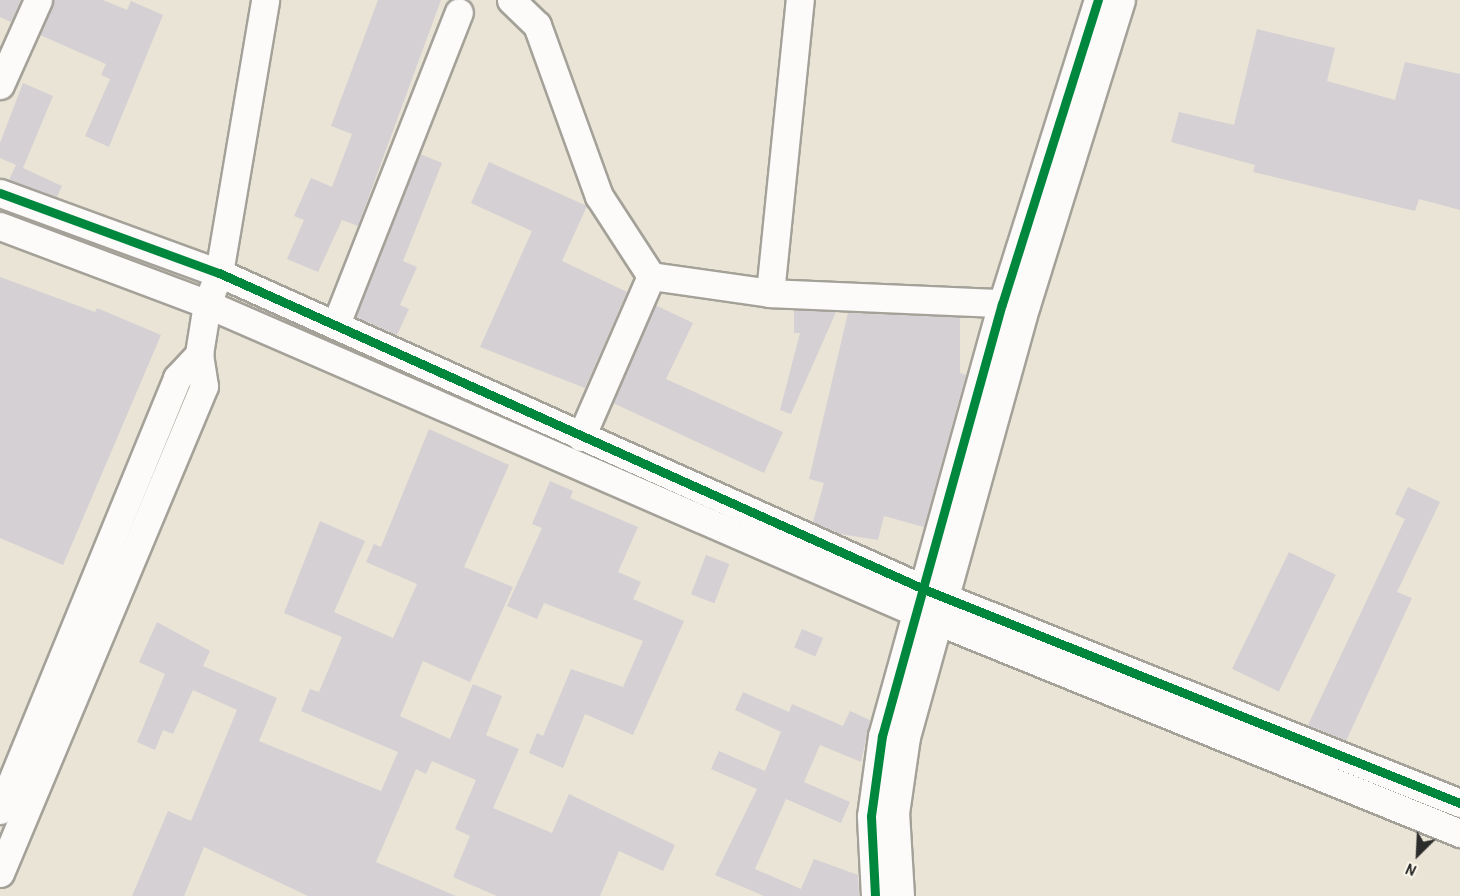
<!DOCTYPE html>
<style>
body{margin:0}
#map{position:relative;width:1460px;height:896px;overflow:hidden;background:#e9e4d5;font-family:"Patrick Hand",sans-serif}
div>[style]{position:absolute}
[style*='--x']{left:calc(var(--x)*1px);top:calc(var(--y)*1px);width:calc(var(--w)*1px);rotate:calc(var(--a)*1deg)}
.building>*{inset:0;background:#d5d0d4;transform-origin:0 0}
.roads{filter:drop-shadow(2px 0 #a4a199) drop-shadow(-2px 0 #a4a199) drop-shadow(0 2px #a4a199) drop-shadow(0 -2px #a4a199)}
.minor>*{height:27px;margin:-13.5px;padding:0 13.5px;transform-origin:13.5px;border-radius:13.5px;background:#fcfbf9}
.cycleway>*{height:9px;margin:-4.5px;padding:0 4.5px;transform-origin:4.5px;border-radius:4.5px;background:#00873e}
span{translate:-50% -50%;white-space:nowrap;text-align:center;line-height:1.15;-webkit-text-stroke:4.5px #fbf7ec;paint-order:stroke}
.north{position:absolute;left:1388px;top:824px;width:60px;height:60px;-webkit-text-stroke:4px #fbf7ec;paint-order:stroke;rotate:204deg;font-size:16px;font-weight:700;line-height:24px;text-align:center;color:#2b2b2b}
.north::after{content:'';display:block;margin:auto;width:21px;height:27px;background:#2b2b2b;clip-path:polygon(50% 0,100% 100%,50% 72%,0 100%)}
</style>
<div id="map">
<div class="building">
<div style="clip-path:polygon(0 0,21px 0,11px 22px,0 17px)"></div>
<div style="clip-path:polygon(53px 0,103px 0,127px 10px,131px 1px,163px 15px,109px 147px,85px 136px,110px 79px,101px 75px,106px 64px,40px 35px)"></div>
<div style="clip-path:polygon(378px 0,441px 0,358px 226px,342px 220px,318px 272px,287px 259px,304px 220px,294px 216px,311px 178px,332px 187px,352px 134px,331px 126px)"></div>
<div style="clip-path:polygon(1257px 29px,1335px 48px,1327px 81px,1395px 100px,1405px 62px,1460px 74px,1460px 210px,1419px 199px,1415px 211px,1253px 172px,1255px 165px,1171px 142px,1179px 112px,1234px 125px)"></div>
<div style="clip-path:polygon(23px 83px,53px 96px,23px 168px,62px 186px,57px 197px,9px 180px,16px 165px,0 158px,0 143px)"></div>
<div style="clip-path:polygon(420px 154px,442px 163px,403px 261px,417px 267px,400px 305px,409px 309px,397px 335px,356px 317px)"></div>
<div style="clip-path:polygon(489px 162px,587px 206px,562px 261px,627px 292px,585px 388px,480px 347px,532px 231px,471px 203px)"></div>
<div style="clip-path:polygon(0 277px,95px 312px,97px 308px,161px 335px,63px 565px,0 538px)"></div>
<div style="clip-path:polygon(655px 305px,693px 323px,666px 379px,783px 432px,764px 473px,613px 403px)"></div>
<div style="clip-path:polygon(794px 310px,836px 312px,791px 414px,780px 410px,800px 333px,794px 333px)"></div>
<div style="clip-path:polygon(848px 313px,960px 317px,960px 373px,966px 375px,924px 527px,884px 516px,878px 540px,840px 534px,813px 522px,824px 483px,809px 479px)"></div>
<div style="clip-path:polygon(429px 429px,509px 465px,464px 567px,513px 587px,470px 682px,423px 661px,400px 716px,450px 739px,473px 684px,502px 696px,486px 735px,519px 749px,493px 808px,552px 833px,569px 794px,675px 845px,663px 871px,619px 851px,600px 896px,497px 896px,453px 877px,470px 836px,455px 829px,476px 780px,432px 761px,426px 774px,416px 769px,376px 862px,456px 896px,308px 896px,204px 847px,184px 896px,132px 896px,168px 811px,191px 821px,237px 710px,193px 690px,173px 734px,163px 730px,155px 750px,137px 742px,165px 674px,139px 662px,157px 622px,210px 651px,203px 666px,277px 698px,259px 741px,381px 791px,398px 752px,301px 711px,310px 689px,319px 692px,342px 637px,284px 613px,320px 521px,365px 541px,334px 612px,393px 638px,417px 584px,366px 562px,374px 544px,381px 547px)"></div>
<div style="clip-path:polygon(550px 481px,573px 491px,570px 498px,638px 527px,618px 572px,641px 582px,633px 599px,684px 621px,633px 735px,585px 714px,563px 768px,529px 753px,537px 733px,543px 736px,571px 669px,623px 687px,643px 641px,544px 603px,537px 619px,507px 606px,542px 528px,532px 524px)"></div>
<div style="clip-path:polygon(1408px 487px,1440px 502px,1397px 592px,1412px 598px,1346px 741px,1308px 725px,1405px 519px,1395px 514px)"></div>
<div style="left:1289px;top:552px;width:52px;height:130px;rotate:26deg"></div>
<div style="left:706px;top:555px;width:25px;height:42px;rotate:21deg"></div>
<div style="left:802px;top:629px;width:23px;height:20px;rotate:23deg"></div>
<div style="clip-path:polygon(743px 692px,789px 712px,792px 704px,843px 726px,850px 711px,870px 720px,861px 762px,820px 745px,804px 782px,850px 802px,841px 823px,786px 799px,755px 869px,801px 889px,814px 859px,858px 875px,859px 896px,764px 896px,715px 875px,757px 789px,711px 769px,719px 751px,765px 771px,781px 732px,735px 710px)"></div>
</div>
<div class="roads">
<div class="minor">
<div style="--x:511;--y:0;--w:36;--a:44"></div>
<div style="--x:537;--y:25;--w:182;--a:70.1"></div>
<div style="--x:599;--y:196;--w:95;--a:57"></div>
<div style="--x:651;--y:276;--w:120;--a:8.1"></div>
<div style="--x:770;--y:293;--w:248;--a:2.5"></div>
<div style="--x:0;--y:85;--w:93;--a:-65.9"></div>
<div style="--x:0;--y:193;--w:233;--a:20.1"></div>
<div style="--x:219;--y:273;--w:775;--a:24.15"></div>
<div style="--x:926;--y:590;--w:575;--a:21.75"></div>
<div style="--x:0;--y:226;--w:221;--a:20.6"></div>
<div style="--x:207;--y:304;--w:777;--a:23.5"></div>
<div style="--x:920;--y:614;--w:583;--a:22.08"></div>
<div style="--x:770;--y:293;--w:295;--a:-84.2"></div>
<div style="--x:336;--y:324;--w:335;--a:-68.5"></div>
<div style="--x:581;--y:437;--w:176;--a:-66.5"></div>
<div style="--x:0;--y:810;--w:467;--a:-67.7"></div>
<div style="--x:177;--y:378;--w:33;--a:-47"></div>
<div style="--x:0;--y:873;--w:528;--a:-67.27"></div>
<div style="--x:204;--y:386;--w:32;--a:-99"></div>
<div style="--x:199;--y:354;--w:51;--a:-80.9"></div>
<div style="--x:207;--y:304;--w:33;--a:-69"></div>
<div style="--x:219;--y:273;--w:277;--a:-80.4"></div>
<div style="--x:875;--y:896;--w:80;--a:-92.9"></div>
<div style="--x:871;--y:816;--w:81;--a:-82.2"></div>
<div style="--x:882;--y:736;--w:448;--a:-74.5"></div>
<div style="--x:1002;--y:304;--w:319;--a:-72.5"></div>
<div style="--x:900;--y:896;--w:83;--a:-93.4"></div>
<div style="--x:895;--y:813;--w:77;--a:-81.8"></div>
<div style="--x:906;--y:737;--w:448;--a:-74.5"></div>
<div style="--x:1026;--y:305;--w:319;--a:-72.7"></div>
</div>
</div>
<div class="cycleway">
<div style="--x:0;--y:193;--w:233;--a:20.1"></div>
<div style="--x:219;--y:273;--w:775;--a:24.15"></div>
<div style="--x:926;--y:590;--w:575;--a:21.75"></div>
<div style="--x:875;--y:896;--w:80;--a:-92.9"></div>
<div style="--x:871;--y:816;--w:81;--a:-82.2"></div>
<div style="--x:882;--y:736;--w:448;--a:-74.5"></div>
<div style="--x:1002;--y:304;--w:319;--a:-72.5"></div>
</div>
<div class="north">N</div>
</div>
